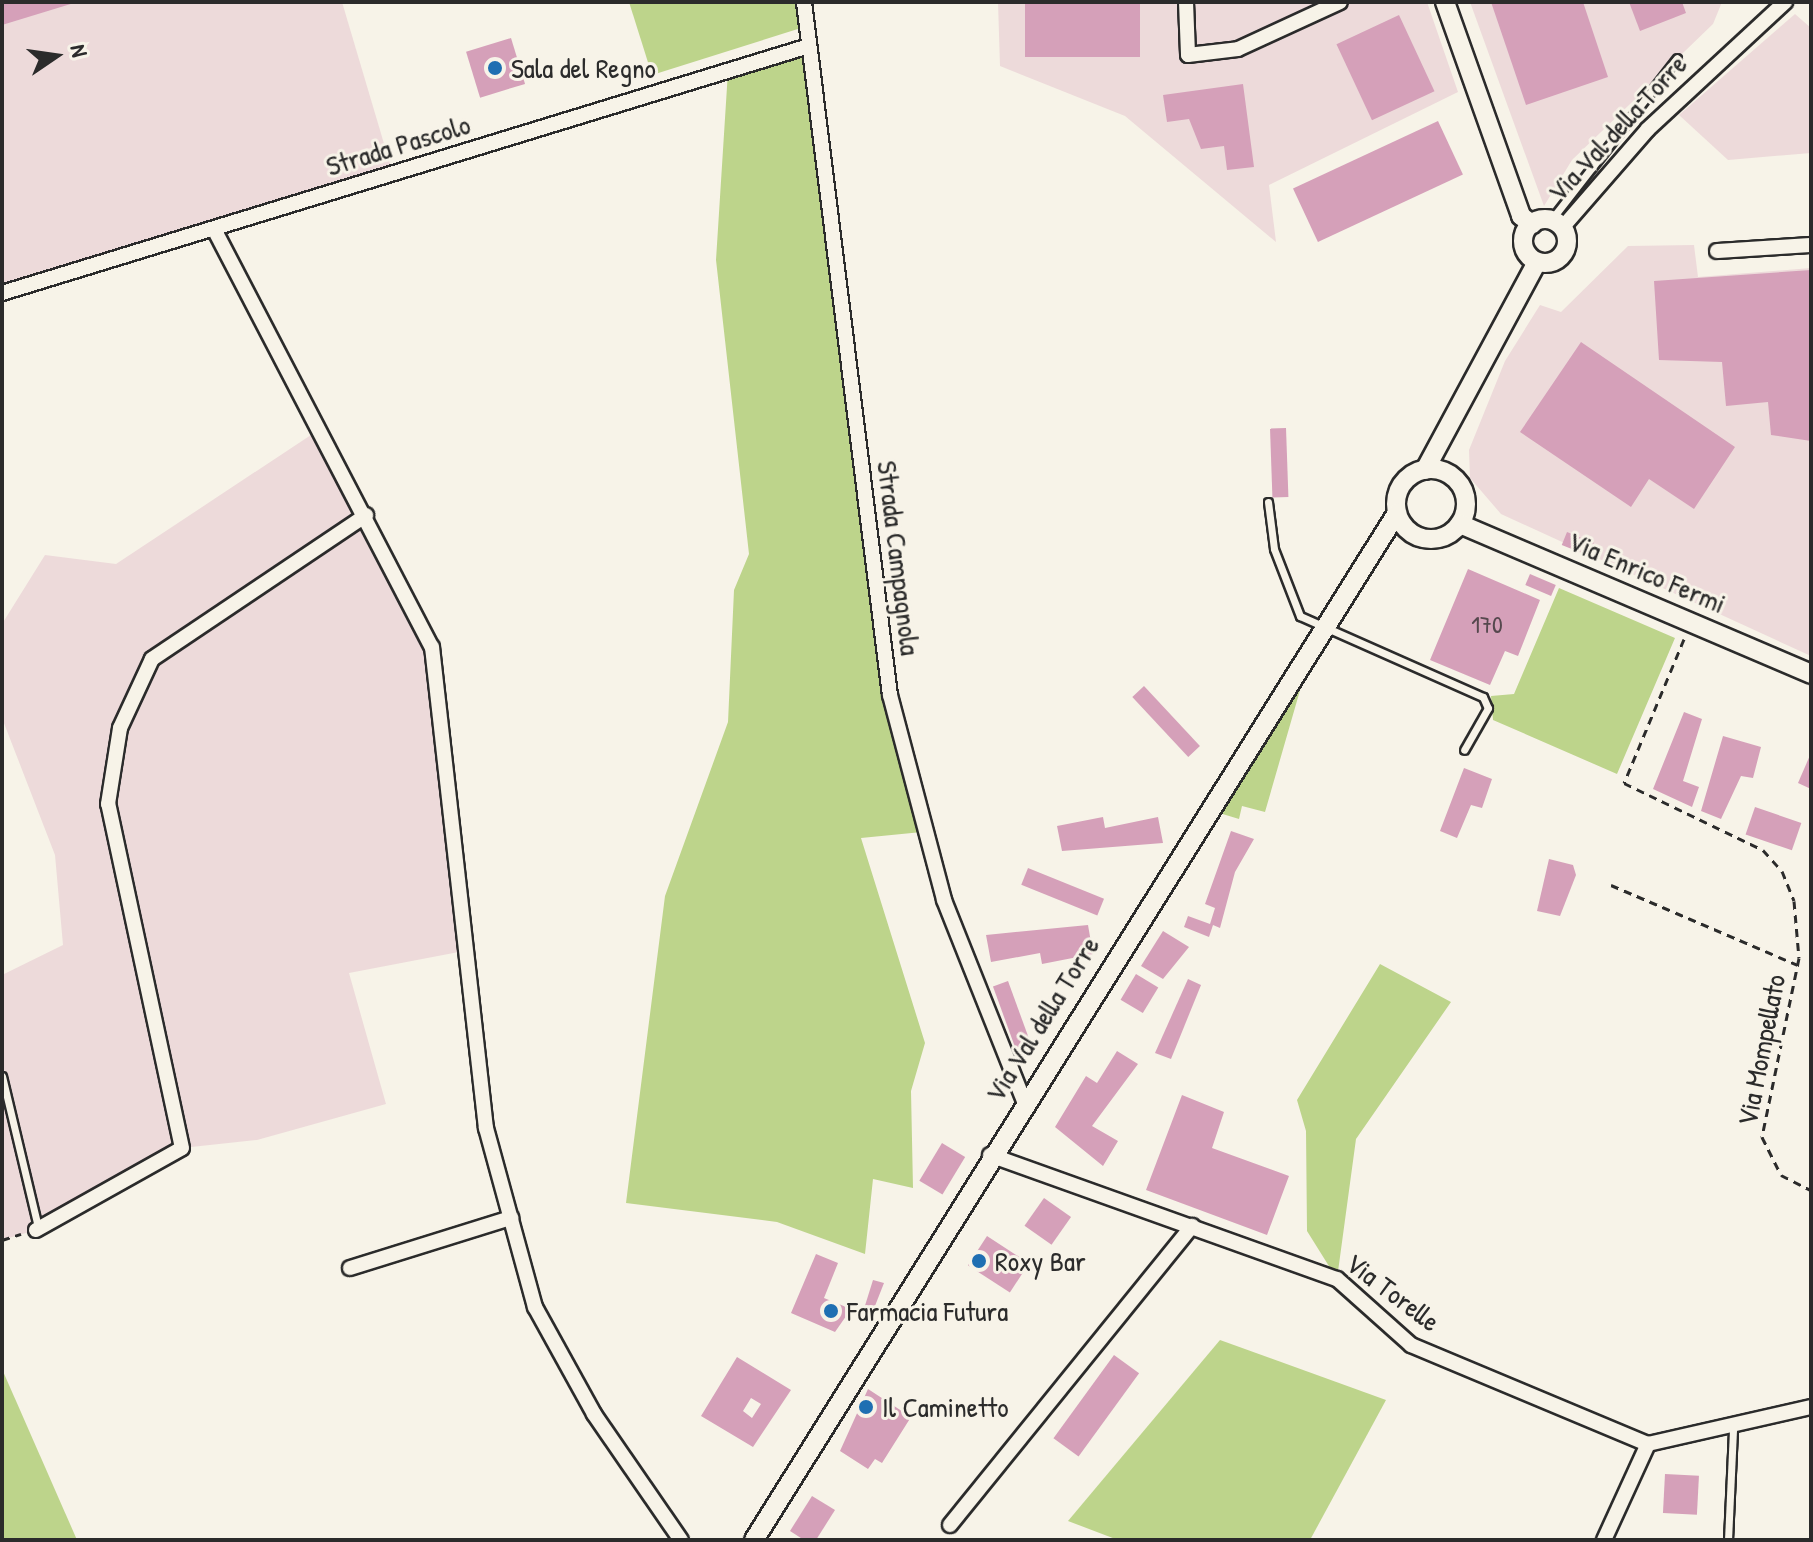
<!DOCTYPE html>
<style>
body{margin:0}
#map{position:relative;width:1813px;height:1542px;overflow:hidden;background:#f7f3e8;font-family:"Patrick Hand",sans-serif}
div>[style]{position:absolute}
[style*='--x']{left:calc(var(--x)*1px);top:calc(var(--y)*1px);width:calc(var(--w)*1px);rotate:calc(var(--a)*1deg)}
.built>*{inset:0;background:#eddada}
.green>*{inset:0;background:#bdd48b}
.building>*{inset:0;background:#d5a0b9;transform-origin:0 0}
.path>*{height:3px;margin-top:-1.5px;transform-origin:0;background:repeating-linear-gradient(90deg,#2b2b2b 0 8px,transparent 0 14px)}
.roads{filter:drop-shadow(2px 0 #2b2b2b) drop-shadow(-2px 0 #2b2b2b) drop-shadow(0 2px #2b2b2b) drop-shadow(0 -2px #2b2b2b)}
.service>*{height:7px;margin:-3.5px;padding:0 3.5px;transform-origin:3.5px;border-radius:3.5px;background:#f7f3e8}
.minor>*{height:14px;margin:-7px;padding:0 7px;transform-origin:7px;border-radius:7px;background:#f7f3e8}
.tertiary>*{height:18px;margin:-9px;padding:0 9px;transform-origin:9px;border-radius:9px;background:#f7f3e8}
.tertiary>.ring{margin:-9px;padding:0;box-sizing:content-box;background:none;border:18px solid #f7f3e8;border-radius:50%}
.dots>*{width:22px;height:22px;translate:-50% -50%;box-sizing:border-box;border:4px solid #f7f3e8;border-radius:50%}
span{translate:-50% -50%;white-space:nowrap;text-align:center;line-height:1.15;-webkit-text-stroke:6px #f7f3e8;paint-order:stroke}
.number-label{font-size:24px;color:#56484e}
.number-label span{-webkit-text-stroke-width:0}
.poi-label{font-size:28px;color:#2b2b2b}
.left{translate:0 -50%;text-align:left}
.street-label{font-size:28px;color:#2b2b2b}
.frame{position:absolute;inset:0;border:4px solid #2b2b2b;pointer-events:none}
.north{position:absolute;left:16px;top:16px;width:80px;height:80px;-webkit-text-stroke:6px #f7f3e8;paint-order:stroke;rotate:77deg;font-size:22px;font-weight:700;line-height:32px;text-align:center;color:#2b2b2b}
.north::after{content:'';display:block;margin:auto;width:28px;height:36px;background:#2b2b2b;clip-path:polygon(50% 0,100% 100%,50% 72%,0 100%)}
</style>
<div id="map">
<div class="built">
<div style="clip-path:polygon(2px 2px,342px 2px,393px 174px,2px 293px)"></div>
<div style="clip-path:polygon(998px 2px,1427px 2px,1458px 92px,1269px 185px,1276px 242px,1125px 116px,1000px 66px)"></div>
<div style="clip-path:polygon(1470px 2px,1722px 2px,1713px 24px,1572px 160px,1544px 206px)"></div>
<div style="clip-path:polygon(1795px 14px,1811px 28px,1811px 153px,1728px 160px,1679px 115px)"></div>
<div style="clip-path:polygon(1694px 245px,1698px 277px,1811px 268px,1811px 656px,1501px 514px,1470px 478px,1469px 450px,1505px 361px,1540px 305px,1561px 312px,1628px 246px)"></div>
<div style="clip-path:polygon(314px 433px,432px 647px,464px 951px,349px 973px,386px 1104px,257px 1140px,182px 1148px,36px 1230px,2px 1240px,2px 975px,63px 945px,55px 855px,2px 718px,2px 624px,45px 555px,116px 564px)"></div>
</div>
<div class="green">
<div style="clip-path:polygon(629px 2px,798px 2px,801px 28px,652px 75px)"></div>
<div style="clip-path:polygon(809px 46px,890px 694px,922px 832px,861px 838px,925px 1043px,911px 1091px,913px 1188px,873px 1179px,865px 1254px,777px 1222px,626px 1203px,665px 896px,728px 722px,734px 590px,749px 554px,716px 260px,728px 71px)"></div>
<div style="clip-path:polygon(1559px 588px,1675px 638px,1617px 774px,1493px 720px,1491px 696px,1514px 694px)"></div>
<div style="clip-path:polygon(1307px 666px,1265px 812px,1242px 806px,1239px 819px,1216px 812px)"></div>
<div style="clip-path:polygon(1380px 964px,1451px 1002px,1356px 1139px,1337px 1279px,1307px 1231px,1306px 1131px,1297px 1100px)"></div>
<div style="clip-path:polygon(1220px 1340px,1386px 1400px,1310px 1540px,1118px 1540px,1068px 1521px)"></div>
<div style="clip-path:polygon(2px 1369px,77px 1540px,2px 1540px)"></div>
</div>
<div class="building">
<div style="clip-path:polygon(2px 2px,74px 2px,74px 3px,2px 25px)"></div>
<div style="left:1025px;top:2px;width:115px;height:55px"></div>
<div style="clip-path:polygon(1491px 2px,1583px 2px,1608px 77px,1526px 105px)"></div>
<div style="clip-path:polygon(1629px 2px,1682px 2px,1686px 13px,1640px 31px)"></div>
<div style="left:1399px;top:15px;width:84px;height:69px;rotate:65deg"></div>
<div style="left:511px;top:38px;width:48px;height:47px;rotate:73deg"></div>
<div style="clip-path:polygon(1243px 84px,1254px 167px,1227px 170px,1224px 146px,1201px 149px,1189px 119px,1167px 122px,1163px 95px)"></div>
<div style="left:1438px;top:121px;width:59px;height:160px;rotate:65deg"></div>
<div style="clip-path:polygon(1811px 270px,1811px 441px,1771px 435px,1768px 402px,1726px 406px,1722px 362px,1659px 360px,1654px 281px)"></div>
<div style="clip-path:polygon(1581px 342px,1735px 447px,1694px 509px,1649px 479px,1631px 507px,1520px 432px)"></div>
<div style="left:1286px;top:428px;width:69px;height:16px;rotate:88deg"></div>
<div style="left:1567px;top:532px;width:29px;height:14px;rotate:22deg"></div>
<div style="clip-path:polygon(1468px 569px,1540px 600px,1518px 656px,1505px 651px,1490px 685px,1430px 660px)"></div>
<div style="left:1530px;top:574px;width:28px;height:12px;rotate:23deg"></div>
<div style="left:1144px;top:686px;width:82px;height:16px;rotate:47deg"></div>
<div style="clip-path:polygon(1684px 712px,1702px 719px,1683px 781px,1699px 787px,1692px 807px,1653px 789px)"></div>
<div style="clip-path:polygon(1723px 736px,1761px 747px,1753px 778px,1741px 776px,1721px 819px,1701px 811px)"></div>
<div style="clip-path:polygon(1811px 753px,1811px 789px,1798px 783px)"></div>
<div style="clip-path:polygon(1464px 768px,1492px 779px,1482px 808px,1471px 805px,1457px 838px,1440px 831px)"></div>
<div style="left:1755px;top:807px;width:49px;height:29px;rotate:19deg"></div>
<div style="clip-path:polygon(1103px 817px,1105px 828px,1158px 817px,1163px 843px,1062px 851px,1057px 826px)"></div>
<div style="clip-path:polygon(1231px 831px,1254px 839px,1235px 872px,1220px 928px,1213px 925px,1209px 937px,1184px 927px,1188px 916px,1210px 924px,1215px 908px,1205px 904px)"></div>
<div style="clip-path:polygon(1549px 859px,1573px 865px,1576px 875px,1560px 916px,1537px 911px)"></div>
<div style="left:1028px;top:868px;width:82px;height:18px;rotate:22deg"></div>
<div style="clip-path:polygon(1088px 925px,1093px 954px,1042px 964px,1040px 953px,991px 962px,986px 935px)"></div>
<div style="clip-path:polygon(1163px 931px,1189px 947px,1163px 979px,1141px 966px)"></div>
<div style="left:1136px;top:974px;width:26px;height:30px;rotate:31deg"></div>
<div style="clip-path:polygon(1188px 979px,1201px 985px,1171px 1059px,1155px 1053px)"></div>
<div style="left:1008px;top:981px;width:66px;height:16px;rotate:70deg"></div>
<div style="clip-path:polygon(1117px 1051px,1138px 1064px,1092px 1126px,1118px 1141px,1103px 1166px,1055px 1127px,1086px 1076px,1097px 1083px)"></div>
<div style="clip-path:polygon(1182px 1095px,1224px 1112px,1212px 1148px,1289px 1176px,1267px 1235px,1146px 1190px)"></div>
<div style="left:942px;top:1143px;width:27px;height:44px;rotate:31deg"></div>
<div style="left:1044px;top:1198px;width:33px;height:34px;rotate:35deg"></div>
<div style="left:987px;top:1236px;width:50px;height:35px;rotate:33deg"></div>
<div style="clip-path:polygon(816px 1254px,838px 1263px,824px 1298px,851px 1309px,835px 1332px,791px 1313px)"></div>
<div style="clip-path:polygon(873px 1280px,884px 1283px,871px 1316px,863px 1312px)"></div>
<div style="left:1114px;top:1355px;width:31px;height:103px;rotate:36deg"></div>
<div style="clip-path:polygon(evenodd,737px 1357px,791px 1390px,753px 1447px,701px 1416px,737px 1357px,751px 1398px,761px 1404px,752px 1418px,743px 1411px,751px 1398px)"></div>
<div style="clip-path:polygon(868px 1389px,911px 1417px,882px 1463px,875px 1459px,868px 1469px,840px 1451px)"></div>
<div style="left:1665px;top:1474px;width:34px;height:39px;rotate:3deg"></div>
<div style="clip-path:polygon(812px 1496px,835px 1510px,816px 1540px,804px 1540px,790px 1531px)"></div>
</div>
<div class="path">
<div style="--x:1684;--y:639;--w:156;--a:112.6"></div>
<div style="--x:1624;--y:783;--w:154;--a:25.7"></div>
<div style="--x:1763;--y:850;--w:28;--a:48"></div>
<div style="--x:1782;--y:871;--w:32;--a:68"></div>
<div style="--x:1794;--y:901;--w:57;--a:85"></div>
<div style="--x:1799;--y:958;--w:183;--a:101.7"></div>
<div style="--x:1762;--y:1137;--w:42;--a:63.4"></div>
<div style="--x:1781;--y:1175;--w:34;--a:27"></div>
<div style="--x:1611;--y:885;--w:203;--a:23.2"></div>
<div style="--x:2;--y:1240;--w:20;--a:-18"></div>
</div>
<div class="roads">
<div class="service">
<div style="--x:1551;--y:220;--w:205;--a:-52.1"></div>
<div style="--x:1268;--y:502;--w:47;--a:82.7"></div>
<div style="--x:1274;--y:549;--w:72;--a:68.8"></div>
<div style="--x:1300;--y:616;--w:200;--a:23.9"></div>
<div style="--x:1483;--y:697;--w:12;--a:66"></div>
<div style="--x:1488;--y:708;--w:48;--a:119.7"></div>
<div style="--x:2;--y:1076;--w:155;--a:76.6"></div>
<div style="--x:1728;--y:1540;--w:110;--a:-87.4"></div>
</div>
<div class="minor">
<div style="--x:804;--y:2;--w:698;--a:82.93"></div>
<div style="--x:890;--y:695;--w:212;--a:75.2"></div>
<div style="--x:944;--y:900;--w:216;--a:68.3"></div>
<div style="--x:1186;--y:2;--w:53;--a:87.8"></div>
<div style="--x:1188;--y:55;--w:50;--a:-6.8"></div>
<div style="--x:1238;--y:49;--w:112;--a:-24.7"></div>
<div style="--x:1562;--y:228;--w:131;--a:-49"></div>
<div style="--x:1648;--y:129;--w:187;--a:-42.8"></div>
<div style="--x:214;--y:229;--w:471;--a:62.5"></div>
<div style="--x:432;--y:647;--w:484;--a:83.6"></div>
<div style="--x:486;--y:1128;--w:186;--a:74.7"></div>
<div style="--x:535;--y:1307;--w:122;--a:61.1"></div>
<div style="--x:594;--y:1414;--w:153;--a:55.4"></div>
<div style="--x:1717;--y:251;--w:94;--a:-3.7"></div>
<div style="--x:2;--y:293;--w:844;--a:-17.02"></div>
<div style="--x:990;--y:1155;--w:368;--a:19.7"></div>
<div style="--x:1337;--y:1279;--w:99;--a:41.7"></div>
<div style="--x:1411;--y:1345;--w:257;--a:22.7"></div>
<div style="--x:1648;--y:1444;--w:167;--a:-12.8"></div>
<div style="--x:36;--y:1230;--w:167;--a:-29.3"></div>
<div style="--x:182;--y:1148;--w:352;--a:-102.1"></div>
<div style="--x:108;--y:804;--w:77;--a:-81"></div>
<div style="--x:120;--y:728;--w:76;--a:-65.1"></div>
<div style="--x:152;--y:659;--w:258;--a:-33.9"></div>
<div style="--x:350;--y:1268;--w:169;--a:-17.3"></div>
<div style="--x:950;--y:1525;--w:385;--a:-51"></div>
<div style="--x:1604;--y:1540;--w:106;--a:-65.4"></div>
</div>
<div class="tertiary">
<div style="--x:1445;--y:2;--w:227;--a:70.4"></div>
<div style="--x:1521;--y:216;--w:14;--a:36"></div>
<div class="ring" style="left:1523px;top:219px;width:26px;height:26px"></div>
<div class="ring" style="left:1396px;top:469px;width:52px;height:52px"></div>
<div style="--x:1425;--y:470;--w:236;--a:-61.7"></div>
<div style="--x:1460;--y:524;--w:382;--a:23.1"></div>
<div style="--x:754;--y:1540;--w:1212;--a:-57.95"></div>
</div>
</div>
<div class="dots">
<div style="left:495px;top:68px;background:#1f6fb2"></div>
<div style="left:979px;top:1261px;background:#1f6fb2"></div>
<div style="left:831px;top:1311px;background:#1f6fb2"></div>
<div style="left:866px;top:1407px;background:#1f6fb2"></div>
</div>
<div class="number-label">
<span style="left:1487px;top:625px">170</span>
</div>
<div class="poi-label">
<span class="left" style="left:511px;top:68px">Sala del Regno</span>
<span class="left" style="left:995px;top:1261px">Roxy Bar</span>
<span class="left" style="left:847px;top:1311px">Farmacia Futura</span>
<span class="left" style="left:882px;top:1407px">Il Caminetto</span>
</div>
<div class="street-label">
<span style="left:1617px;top:128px;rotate:-47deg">Via Val della Torre</span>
<span style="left:398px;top:145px;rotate:-17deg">Strada Pascolo</span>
<span style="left:899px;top:558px;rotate:83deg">Strada Campagnola</span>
<span style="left:1647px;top:572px;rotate:23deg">Via Enrico Fermi</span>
<span style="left:1042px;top:1019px;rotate:-58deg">Via Val della Torre</span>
<span style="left:1761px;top:1050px;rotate:-79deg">Via Mompellato</span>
<span style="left:1393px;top:1292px;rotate:37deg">Via Torelle</span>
</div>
<div class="frame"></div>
<div class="north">N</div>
</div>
